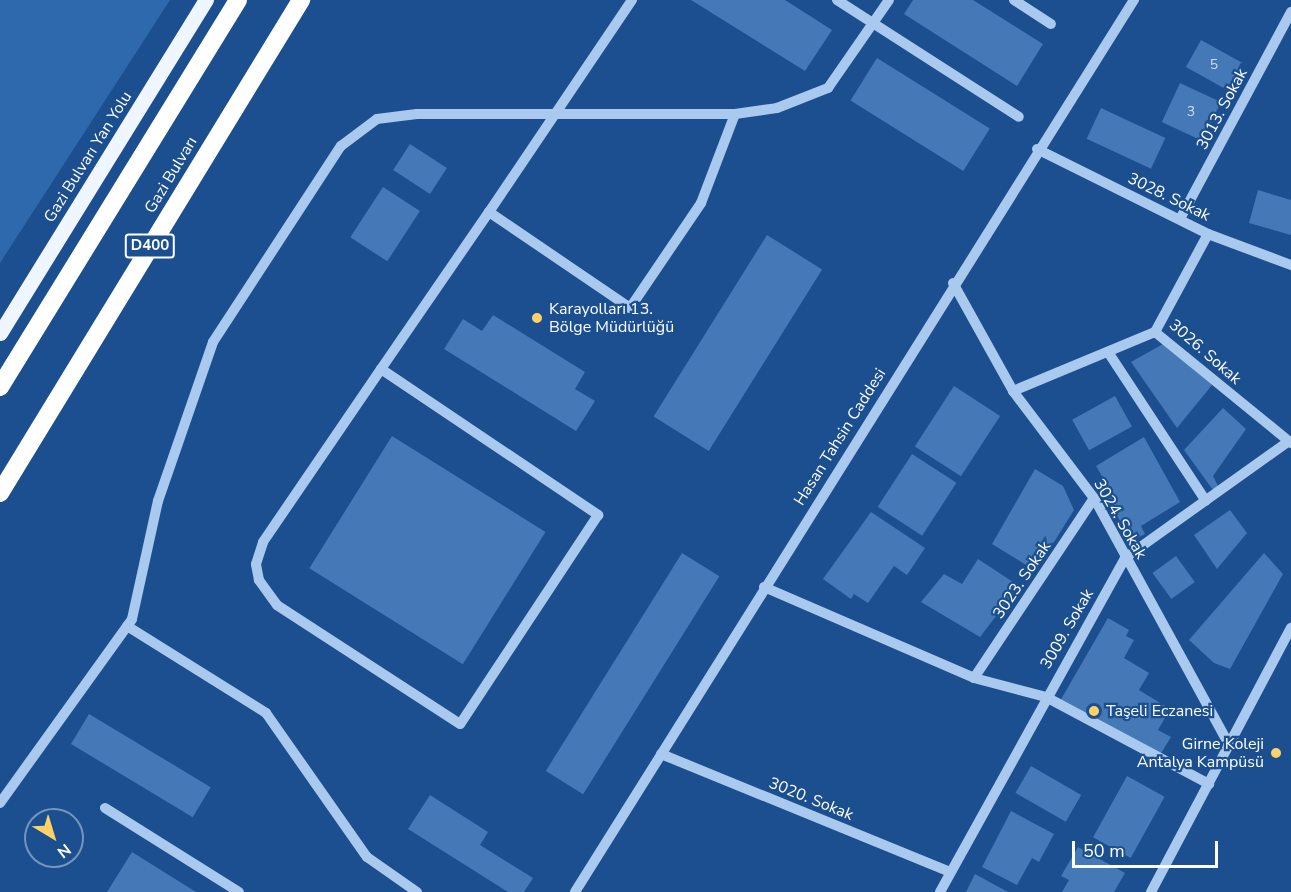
<!DOCTYPE html>
<meta charset="utf-8">
<style>
body{margin:0}
#map{position:relative;width:1291px;height:892px;overflow:hidden;background:#1b4f8f;font-family:"Nunito Sans",sans-serif}
div>[style]{position:absolute}
[style*='--x']{left:calc(var(--x)*1px);top:calc(var(--y)*1px);width:calc(var(--w)*1px);rotate:calc(var(--a)*1deg)}
.green>*{inset:0;background:#2e69ad}
.building>*{inset:0;background:#4478b7;transform-origin:0 0}
.minor>*{height:10px;margin:-5px;padding:0 5px;transform-origin:5px;border-radius:5px;background:#a9c9ee}
.major>*{height:15px;margin:-7.5px;padding:0 7.5px;transform-origin:7.5px;border-radius:7.5px;background:#f0f6ff}
.highway>*{height:18px;margin:-9px;padding:0 9px;transform-origin:9px;border-radius:9px;background:#fff}
.dots>*{width:16px;height:16px;translate:-50% -50%;box-sizing:border-box;border:3px solid #1b4f8f;border-radius:50%}
span{translate:-50% -50%;white-space:nowrap;text-align:center;line-height:1.15;-webkit-text-stroke:4.5px #1b4f8f;paint-order:stroke}
.number-label{font-size:14px;color:#d0dded}
.number-label span{-webkit-text-stroke-width:0}
.shield-label span{padding:2px 4px;background:#1b4f8f;border:2px solid;border-radius:4px;-webkit-text-stroke-width:0}
.shield-label{font-size:15px;color:#fff;font-weight:700}
.street-label{font-size:16px;color:#fff}
.poi-label{font-size:16px;color:#fff}
.left{translate:0 -50%;text-align:left}
.right{translate:-100% -50%;text-align:right}
.north{position:absolute;left:24px;top:808px;width:60px;height:60px;box-sizing:border-box;background:#1b4f8f;border:2px solid #7695bc;border-radius:50%;rotate:142deg;font-size:16px;font-weight:700;line-height:24px;text-align:center;color:#fff}
.north::after{content:'';display:block;margin:auto;width:21px;height:27px;background:#ffd166;clip-path:polygon(50% 0,100% 100%,50% 72%,0 100%)}
.scale{position:absolute;left:1072px;top:841px;width:146px;height:27px;box-sizing:border-box;border:3px solid #fff;border-top:0;padding-left:8px;font-size:18px;line-height:21px;white-space:nowrap;color:#fff;-webkit-text-stroke:4px #1b4f8f;paint-order:stroke}
</style>
<div id="map">
<div class="green">
<div style="clip-path:polygon(0 0,170px 0,0 263px)"></div>
</div>
<div class="building">
<div style="clip-path:polygon(691px 0,785px 0,832px 30px,805px 71px)"></div>
<div style="clip-path:polygon(913px 0,973px 0,1043px 44px,1017px 86px,904px 14px)"></div>
<div style="left:1201px;top:40px;width:47px;height:31px;rotate:29deg"></div>
<div style="left:877px;top:58px;width:133px;height:50px;rotate:32deg"></div>
<div style="left:1180px;top:83px;width:45px;height:43px;rotate:25deg"></div>
<div style="left:1101px;top:108px;width:71px;height:34px;rotate:25deg"></div>
<div style="left:410px;top:144px;width:44px;height:31px;rotate:33deg"></div>
<div style="left:383px;top:187px;width:44px;height:60px;rotate:33deg"></div>
<div style="clip-path:polygon(1258px 190px,1291px 200px,1291px 235px,1249px 223px)"></div>
<div style="left:767px;top:235px;width:65px;height:214px;rotate:32deg"></div>
<div style="clip-path:polygon(493px 315px,585px 372px,575px 389px,595px 401px,576px 431px,444px 349px,463px 319px,482px 331px)"></div>
<div style="clip-path:polygon(1163px 344px,1212px 385px,1177px 428px,1131px 362px)"></div>
<div style="left:954px;top:386px;width:55px;height:72px;rotate:33deg"></div>
<div style="left:1115px;top:396px;width:35px;height:49px;rotate:61deg"></div>
<div style="clip-path:polygon(1223px 408px,1246px 429px,1213px 476px,1218px 486px,1213px 490px,1184px 450px)"></div>
<div style="left:392px;top:436px;width:181px;height:156px;rotate:32deg"></div>
<div style="clip-path:polygon(1144px 437px,1180px 502px,1141px 526px,1145px 534px,1132px 541px,1107px 499px,1113px 495px,1096px 466px)"></div>
<div style="left:912px;top:454px;width:53px;height:63px;rotate:33deg"></div>
<div style="clip-path:polygon(1035px 469px,1063px 486px,1074px 510px,1036px 571px,992px 544px)"></div>
<div style="clip-path:polygon(1230px 510px,1247px 533px,1217px 569px,1194px 535px)"></div>
<div style="clip-path:polygon(871px 512px,925px 548px,907px 575px,894px 566px,868px 603px,854px 594px,851px 599px,823px 579px)"></div>
<div style="left:682px;top:553px;width:44px;height:257px;rotate:32deg"></div>
<div style="clip-path:polygon(1264px 553px,1283px 574px,1230px 669px,1214px 663px,1189px 640px)"></div>
<div style="left:1176px;top:556px;width:32px;height:29px;rotate:54deg"></div>
<div style="clip-path:polygon(978px 559px,1019px 586px,980px 637px,921px 602px,944px 574px,962px 584px)"></div>
<div style="clip-path:polygon(1108px 618px,1129px 630px,1126px 636px,1134px 640px,1124px 658px,1149px 673px,1139px 690px,1170px 709px,1158px 730px,1171px 737px,1160px 755px,1060px 701px)"></div>
<div style="left:89px;top:714px;width:142px;height:35px;rotate:31deg"></div>
<div style="left:1031px;top:766px;width:58px;height:31px;rotate:30deg"></div>
<div style="left:1127px;top:776px;width:43px;height:70px;rotate:29deg"></div>
<div style="clip-path:polygon(430px 795px,488px 832px,480px 845px,533px 878px,524px 892px,508px 892px,408px 829px)"></div>
<div style="clip-path:polygon(1011px 811px,1054px 834px,1039px 862px,1032px 858px,1017px 885px,982px 867px)"></div>
<div style="clip-path:polygon(1078px 847px,1125px 873px,1114px 892px,1062px 892px,1069px 880px,1061px 876px)"></div>
<div style="clip-path:polygon(132px 852px,196px 892px,107px 892px)"></div>
<div style="clip-path:polygon(975px 874px,1008px 892px,966px 892px)"></div>
</div>
<div class="minor">
<div style="--x:632;--y:0;--w:256;--a:124"></div>
<div style="--x:489;--y:212;--w:171;--a:34.2"></div>
<div style="--x:630;--y:308;--w:127;--a:-55.9"></div>
<div style="--x:701;--y:203;--w:95;--a:-69.1"></div>
<div style="--x:837;--y:0;--w:216;--a:32.7"></div>
<div style="--x:1014;--y:0;--w:44;--a:33"></div>
<div style="--x:1037;--y:149;--w:191;--a:26.4"></div>
<div style="--x:1208;--y:234;--w:89;--a:20.5"></div>
<div style="--x:1180;--y:219;--w:235;--a:-61.8"></div>
<div style="--x:1208;--y:234;--w:111;--a:118.4"></div>
<div style="--x:1155;--y:332;--w:176;--a:39.2"></div>
<div style="--x:953;--y:283;--w:124;--a:60.9"></div>
<div style="--x:1013;--y:391;--w:134;--a:52.9"></div>
<div style="--x:1094;--y:498;--w:283;--a:61.3"></div>
<div style="--x:1108;--y:352;--w:178;--a:56.7"></div>
<div style="--x:381;--y:369;--w:262;--a:33.9"></div>
<div style="--x:598;--y:515;--w:250;--a:123.4"></div>
<div style="--x:460;--y:724;--w:218;--a:-147"></div>
<div style="--x:277;--y:605;--w:31;--a:-126"></div>
<div style="--x:259;--y:580;--w:16;--a:-101"></div>
<div style="--x:256;--y:564;--w:23;--a:-72"></div>
<div style="--x:263;--y:542;--w:209;--a:-55.7"></div>
<div style="--x:381;--y:369;--w:191;--a:-55.5"></div>
<div style="--x:1013;--y:391;--w:154;--a:-22.6"></div>
<div style="--x:764;--y:587;--w:229;--a:23.4"></div>
<div style="--x:974;--y:678;--w:74;--a:14.8"></div>
<div style="--x:1046;--y:697;--w:185;--a:28.1"></div>
<div style="--x:127;--y:626;--w:164;--a:32"></div>
<div style="--x:266;--y:713;--w:176;--a:55"></div>
<div style="--x:367;--y:857;--w:61;--a:35"></div>
<div style="--x:974;--y:678;--w:216;--a:-56.3"></div>
<div style="--x:661;--y:754;--w:312;--a:22.2"></div>
<div style="--x:0;--y:803;--w:226;--a:-54.3"></div>
<div style="--x:132;--y:619;--w:121;--a:-77.6"></div>
<div style="--x:158;--y:501;--w:168;--a:-70.9"></div>
<div style="--x:213;--y:342;--w:234;--a:-56.9"></div>
<div style="--x:341;--y:146;--w:45;--a:-36.9"></div>
<div style="--x:377;--y:119;--w:40;--a:-7.1"></div>
<div style="--x:417;--y:114;--w:318;--a:0"></div>
<div style="--x:735;--y:114;--w:42;--a:-8.1"></div>
<div style="--x:777;--y:108;--w:55;--a:-21.4"></div>
<div style="--x:828;--y:88;--w:107;--a:-55.3"></div>
<div style="--x:105;--y:808;--w:158;--a:32.1"></div>
<div style="--x:575;--y:892;--w:1053;--a:-57.93"></div>
<div style="--x:940;--y:892;--w:382;--a:-61"></div>
<div style="--x:1125;--y:558;--w:201;--a:-35.5"></div>
<div style="--x:1151;--y:892;--w:299;--a:-62.1"></div>
</div>
<div class="major">
<div style="--x:0;--y:333;--w:392;--a:-58.3"></div>
</div>
<div class="highway">
<div style="--x:0;--y:387;--w:454;--a:-58.4"></div>
<div style="--x:0;--y:493;--w:578;--a:-58.59"></div>
</div>
<div class="dots">
<div style="left:537px;top:318px;background:#ffd166"></div>
<div style="left:1094px;top:711px;background:#ffd166"></div>
<div style="left:1276px;top:753px;background:#ffd166"></div>
</div>
<div class="number-label">
<span style="left:1214px;top:65px">5</span>
<span style="left:1191px;top:112px">3</span>
</div>
<div class="shield-label">
<span style="left:150px;top:246px">D400</span>
</div>
<div class="street-label">
<span style="left:1222px;top:109px;rotate:-62deg">3013. Sokak</span>
<span style="left:88px;top:157px;rotate:-58deg">Gazi Bulvarı Yan Yolu</span>
<span style="left:171px;top:175px;rotate:-59deg">Gazi Bulvarı</span>
<span style="left:1169px;top:197px;rotate:26deg">3028. Sokak</span>
<span style="left:1205px;top:352px;rotate:41deg">3026. Sokak</span>
<span style="left:840px;top:437px;rotate:-58deg">Hasan Tahsin Caddesi</span>
<span style="left:1120px;top:519px;rotate:60deg">3024. Sokak</span>
<span style="left:1022px;top:580px;rotate:-56deg">3023. Sokak</span>
<span style="left:1067px;top:629px;rotate:-60deg">3009. Sokak</span>
<span style="left:811px;top:799px;rotate:22deg">3020. Sokak</span>
</div>
<div class="poi-label">
<span class="left" style="left:549px;top:318px">Karayolları 13.<br>Bölge Müdürlüğü</span>
<span class="left" style="left:1106px;top:711px">Taşeli Eczanesi</span>
<span class="right" style="left:1264px;top:753px">Girne Koleji<br>Antalya Kampüsü</span>
</div>
<div class="north">N</div>
<div class="scale">50 m</div>
</div>
